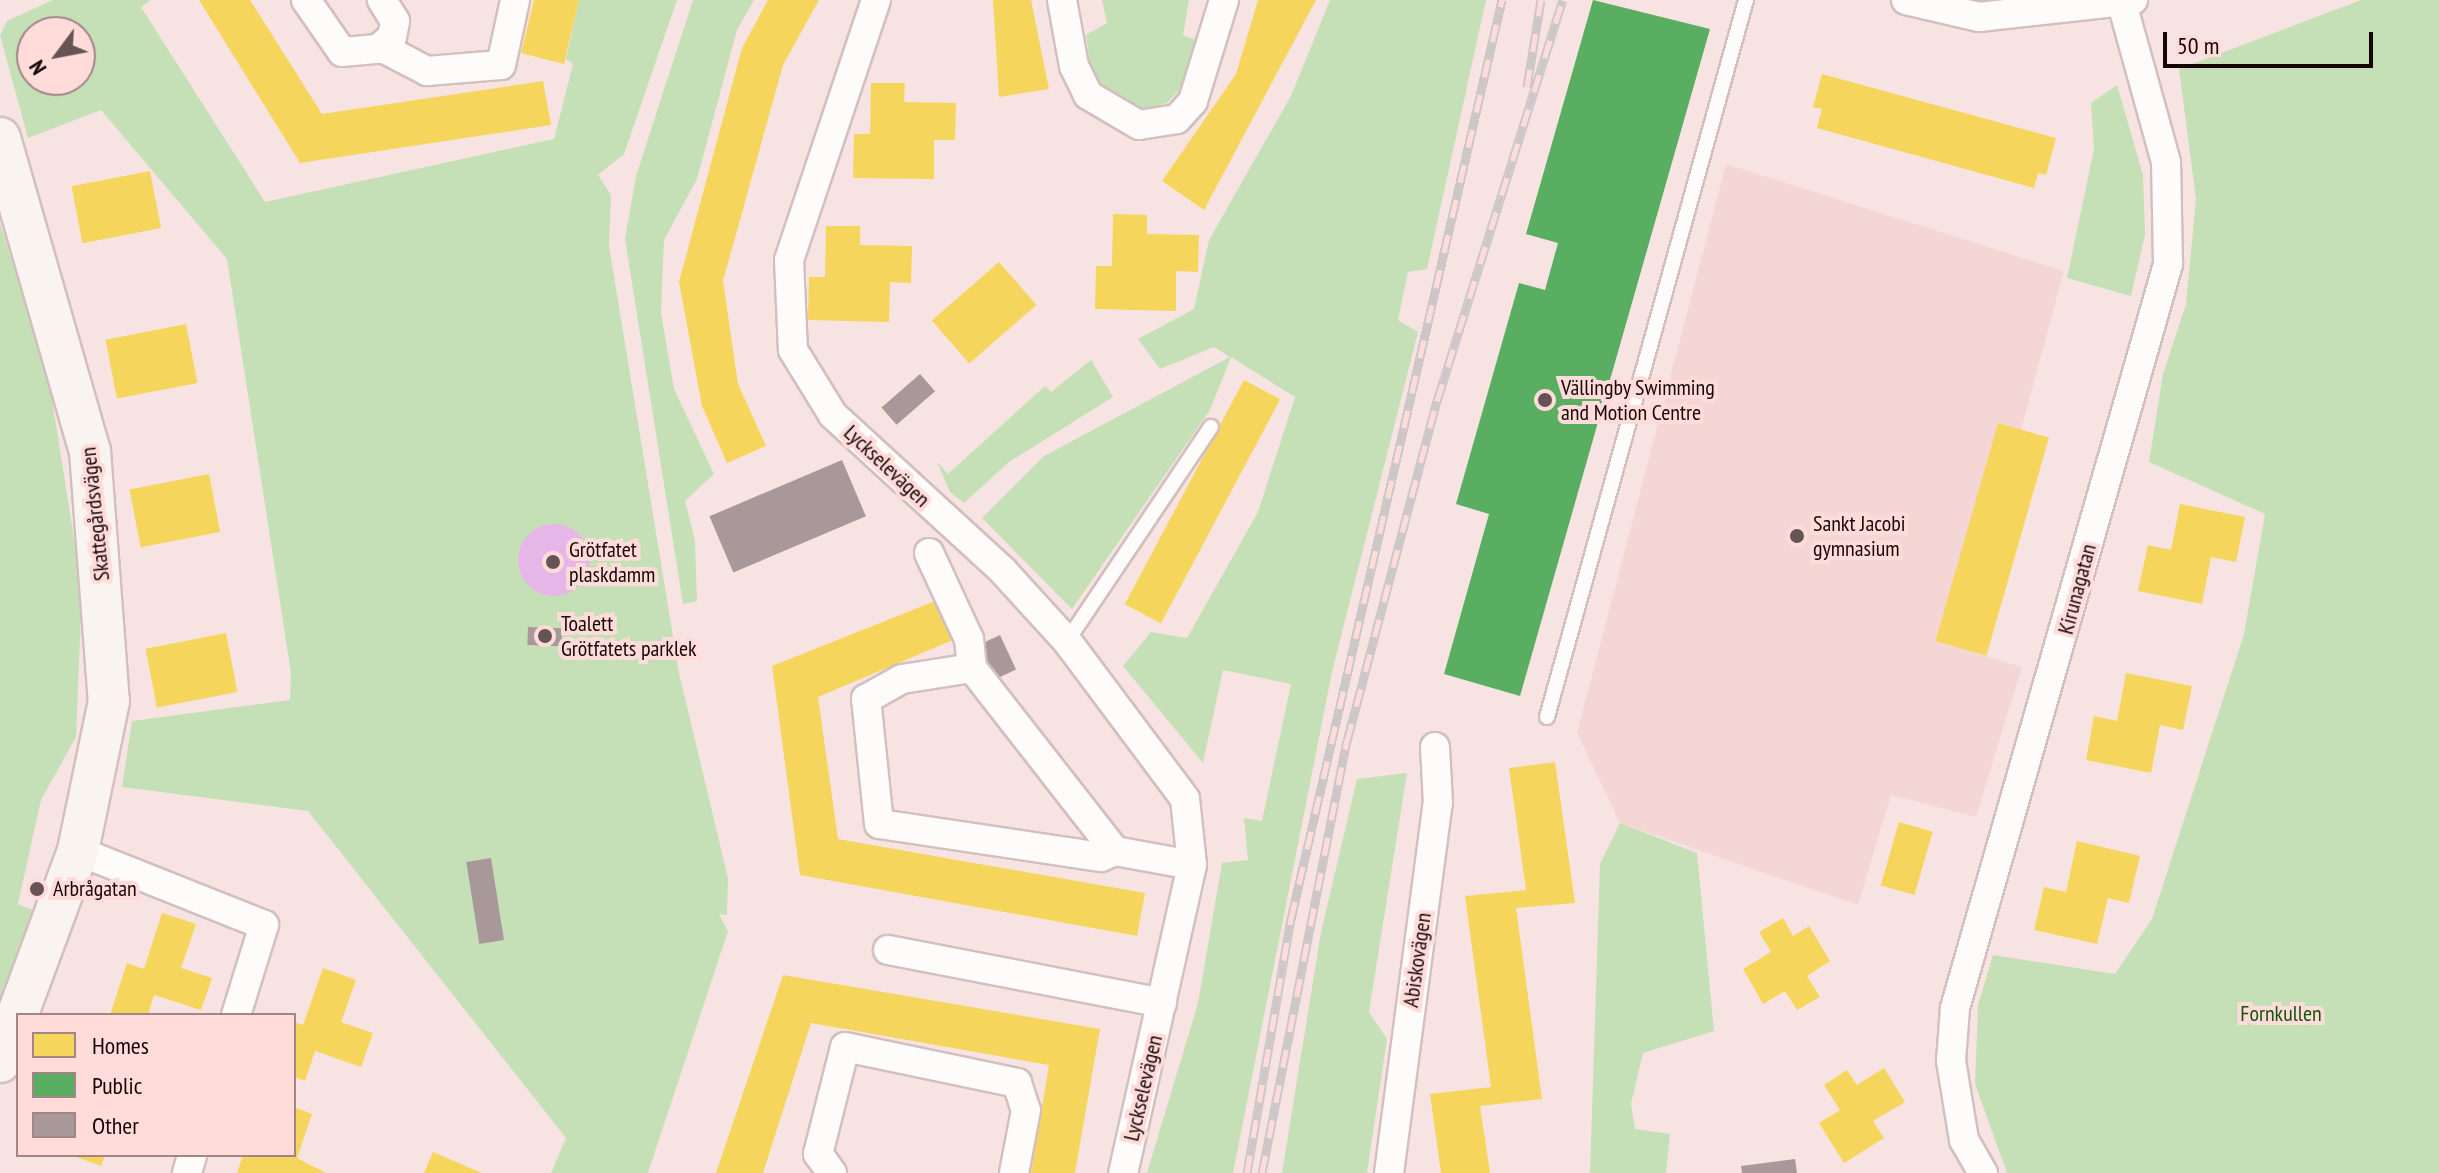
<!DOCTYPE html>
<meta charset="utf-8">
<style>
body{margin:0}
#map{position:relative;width:2439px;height:1173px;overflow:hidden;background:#f7e4e2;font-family:"PT Sans Narrow",sans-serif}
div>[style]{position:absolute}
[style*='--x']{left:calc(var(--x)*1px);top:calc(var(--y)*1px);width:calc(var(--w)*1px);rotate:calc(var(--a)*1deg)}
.built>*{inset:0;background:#f4d7d5}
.green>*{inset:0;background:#c5e0b7}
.water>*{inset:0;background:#e7b6e8}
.round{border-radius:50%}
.homes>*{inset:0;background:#f6d55c;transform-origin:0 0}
.public>*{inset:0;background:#5aae61}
.building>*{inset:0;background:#a99899;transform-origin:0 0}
.roads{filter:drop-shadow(2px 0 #d2bfbe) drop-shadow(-2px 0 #d2bfbe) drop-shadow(0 2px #d2bfbe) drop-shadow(0 -2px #d2bfbe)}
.lane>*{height:14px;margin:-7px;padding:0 7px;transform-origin:7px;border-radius:7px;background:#fefbfb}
.street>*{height:28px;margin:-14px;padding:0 14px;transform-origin:14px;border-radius:14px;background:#fefbfb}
.secondary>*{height:40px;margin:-20px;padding:0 20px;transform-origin:20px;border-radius:20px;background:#f9f4f0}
.rail>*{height:9px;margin-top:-4.5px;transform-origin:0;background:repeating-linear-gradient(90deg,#ffdcda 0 18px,#cdc7c7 0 36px);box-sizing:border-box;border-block:2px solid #cdc7c7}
.dots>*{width:22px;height:22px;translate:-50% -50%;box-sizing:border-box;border:4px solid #ffdcda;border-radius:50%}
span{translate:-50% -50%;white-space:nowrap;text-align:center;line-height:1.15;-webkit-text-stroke:8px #ffdcda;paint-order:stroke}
.poi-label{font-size:22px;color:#170606}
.left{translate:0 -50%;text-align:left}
.street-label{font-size:22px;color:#170606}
.park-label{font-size:22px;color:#14530b}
.legend{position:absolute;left:16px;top:1013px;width:280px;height:144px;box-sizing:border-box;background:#ffdcda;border:2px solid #a28685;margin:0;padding:10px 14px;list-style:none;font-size:24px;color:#170606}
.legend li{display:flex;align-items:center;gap:16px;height:40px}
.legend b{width:40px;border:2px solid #a28685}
.north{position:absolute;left:16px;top:16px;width:80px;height:80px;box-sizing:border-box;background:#ffdcda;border:2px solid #a28685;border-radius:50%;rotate:238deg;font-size:22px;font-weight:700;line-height:32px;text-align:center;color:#170606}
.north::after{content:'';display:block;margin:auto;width:28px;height:36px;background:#655453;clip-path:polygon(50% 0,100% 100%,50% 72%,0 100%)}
.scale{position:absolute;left:2163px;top:32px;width:210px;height:36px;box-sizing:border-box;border:4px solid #170606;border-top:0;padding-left:10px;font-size:24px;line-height:28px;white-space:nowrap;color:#170606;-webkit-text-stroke:6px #ffdcda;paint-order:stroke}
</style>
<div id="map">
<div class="built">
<div style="clip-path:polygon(1726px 164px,2064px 271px,2021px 430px,1998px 424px,1936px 641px,2022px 667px,1976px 817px,1891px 795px,1858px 905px,1620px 823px,1577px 733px)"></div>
</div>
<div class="green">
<div style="clip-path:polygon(evenodd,53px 0,151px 0,141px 7px,265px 202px,554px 139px,573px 64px,566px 59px,579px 0,677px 0,624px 154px,598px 175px,611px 195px,609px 246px,679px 673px,728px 878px,727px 915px,719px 914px,728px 931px,648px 1173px,551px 1173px,566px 1138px,308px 811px,122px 787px,132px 721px,290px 700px,291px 673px,227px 259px,101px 110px,28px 138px,0 35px,7px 21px,53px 0,32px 32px,80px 32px,80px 80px,32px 80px,32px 32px)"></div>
<div style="clip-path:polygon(693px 0,754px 0,737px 30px,697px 179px,664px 240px,661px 313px,674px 389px,714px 474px,685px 501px,695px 541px,697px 601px,683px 604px,625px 239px,636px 176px)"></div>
<div style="clip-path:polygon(1102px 0,1189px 0,1183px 35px,1203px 43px,1194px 75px,1167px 103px,1144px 110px,1093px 83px,1086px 35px,1107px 23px)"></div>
<div style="clip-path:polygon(1330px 0,1486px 0,1427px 269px,1408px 272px,1398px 320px,1418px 332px,1332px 672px,1233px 1173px,1147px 1173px,1198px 1003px,1222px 863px,1248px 860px,1244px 818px,1262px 821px,1291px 684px,1223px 670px,1203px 763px,1123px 666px,1151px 632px,1187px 638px,1258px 512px,1295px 397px,1231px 357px,1210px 410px,1072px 609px,982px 518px,1044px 456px,1230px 357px,1214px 347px,1160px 369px,1138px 339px,1194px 309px,1209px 240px,1291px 96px)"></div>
<div style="clip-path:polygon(2361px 0,2439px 0,2439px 1173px,2007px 1173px,1975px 1084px,1978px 1005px,1993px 955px,2115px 974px,2152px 919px,2244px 634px,2265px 514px,2149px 462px,2163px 374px,2186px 304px,2196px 199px,2179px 69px)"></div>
<div style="clip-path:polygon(2117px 85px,2143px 175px,2145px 235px,2131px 296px,2067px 278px,2094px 149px,2091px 103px)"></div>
<div style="clip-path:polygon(0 223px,48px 374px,82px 589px,76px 737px,41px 800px,18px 904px,35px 911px,0 1018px)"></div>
<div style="clip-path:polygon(1091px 360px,1113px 397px,1009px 462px,964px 503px,950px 492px,937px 462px,948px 474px,1045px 386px,1051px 392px)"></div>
<div style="clip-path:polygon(1407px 773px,1369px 1012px,1387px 1039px,1367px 1173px,1282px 1173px,1321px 932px,1357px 779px)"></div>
<div style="clip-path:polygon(1620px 823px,1697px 853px,1714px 1031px,1643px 1053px,1631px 1104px,1635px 1129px,1670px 1134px,1666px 1173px,1590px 1173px,1600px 864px)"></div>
</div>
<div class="water">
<div class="round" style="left:518px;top:524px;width:72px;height:72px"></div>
</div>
<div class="homes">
<div style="clip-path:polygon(199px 0,250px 0,322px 114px,543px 81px,551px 125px,300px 163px)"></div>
<div style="clip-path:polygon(534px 0,579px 0,564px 64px,521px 53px)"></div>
<div style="clip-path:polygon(768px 0,819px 0,783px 65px,723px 281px,738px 384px,766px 446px,727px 463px,702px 406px,679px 282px,742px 48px)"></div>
<div style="clip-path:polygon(993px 0,1031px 0,1049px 89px,999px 97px)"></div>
<div style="clip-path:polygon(1258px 0,1316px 0,1204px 210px,1162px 181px,1236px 74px)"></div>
<div style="clip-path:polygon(1822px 74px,2056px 138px,2046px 175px,2038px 173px,2034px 188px,1817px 128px,1822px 109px,1813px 107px)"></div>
<div style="clip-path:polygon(871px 83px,905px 83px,904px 102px,956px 103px,955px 140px,934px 140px,934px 179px,853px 178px,854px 134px,870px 134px)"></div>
<div style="left:150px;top:171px;width:58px;height:80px;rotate:79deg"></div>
<div style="clip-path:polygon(1113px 214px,1147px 215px,1147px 234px,1199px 235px,1198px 272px,1176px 271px,1176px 311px,1095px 309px,1096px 266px,1112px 266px)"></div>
<div style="clip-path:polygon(826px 226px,860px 226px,860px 245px,912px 246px,911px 283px,890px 282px,889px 322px,808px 320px,809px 277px,825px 277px)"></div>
<div style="left:999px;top:262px;width:57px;height:89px;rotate:49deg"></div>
<div style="left:186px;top:324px;width:60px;height:82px;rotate:79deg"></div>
<div style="left:1244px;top:380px;width:41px;height:254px;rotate:28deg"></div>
<div style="left:1998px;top:423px;width:53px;height:227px;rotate:16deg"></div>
<div style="left:209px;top:474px;width:59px;height:81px;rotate:79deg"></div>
<div style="clip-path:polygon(2180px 504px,2245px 517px,2236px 562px,2211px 557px,2202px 604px,2138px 591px,2148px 545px,2171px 550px)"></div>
<div style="clip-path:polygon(935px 601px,953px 640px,818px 697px,838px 839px,1145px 893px,1137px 936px,800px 875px,772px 666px)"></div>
<div style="left:226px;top:633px;width:60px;height:82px;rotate:79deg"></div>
<div style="clip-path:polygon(2126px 673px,2192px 686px,2183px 730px,2160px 725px,2151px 773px,2086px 760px,2094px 716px,2117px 721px)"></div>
<div style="clip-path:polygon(1555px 762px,1575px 903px,1516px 908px,1542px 1099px,1480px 1106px,1490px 1173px,1441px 1173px,1430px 1094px,1491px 1087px,1465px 896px,1526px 890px,1509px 768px)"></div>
<div style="left:1899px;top:822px;width:35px;height:66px;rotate:16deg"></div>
<div style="clip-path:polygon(2077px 841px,2140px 856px,2129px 903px,2108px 898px,2097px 944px,2034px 930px,2044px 887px,2066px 892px)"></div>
<div style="clip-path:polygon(162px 913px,196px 924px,181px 968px,212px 978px,201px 1010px,154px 995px,148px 1015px,110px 1015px,127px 963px,144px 969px)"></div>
<div style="clip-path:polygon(1783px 918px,1793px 936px,1809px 926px,1830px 961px,1807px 976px,1820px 997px,1797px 1010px,1785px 991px,1763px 1004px,1743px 969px,1771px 952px,1759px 932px)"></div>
<div style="clip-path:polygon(323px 968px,356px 980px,341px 1022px,373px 1033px,361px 1067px,315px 1051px,305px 1081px,294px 1077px,294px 1022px,303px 1025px)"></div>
<div style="clip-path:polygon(783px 975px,1100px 1029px,1075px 1173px,1031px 1173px,1049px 1065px,811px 1023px,763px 1173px,716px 1173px)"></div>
<div style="clip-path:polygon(1884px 1068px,1905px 1102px,1873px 1121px,1884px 1138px,1844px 1163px,1819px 1123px,1840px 1110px,1824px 1085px,1847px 1070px,1857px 1085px)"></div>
<div style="clip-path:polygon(294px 1107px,312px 1114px,297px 1158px,326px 1173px,237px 1173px,243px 1155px,294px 1155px)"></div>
<div style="clip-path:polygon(433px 1152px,482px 1173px,424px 1173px)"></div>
<div style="clip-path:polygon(71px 1155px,105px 1155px,101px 1166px)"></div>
</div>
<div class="public">
<div style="clip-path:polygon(1593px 0,1710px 29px,1520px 696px,1444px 674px,1489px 514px,1456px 504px,1519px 283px,1545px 290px,1558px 243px,1526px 234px)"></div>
</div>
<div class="building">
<div style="left:920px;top:374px;width:23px;height:51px;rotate:49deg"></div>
<div style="left:842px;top:460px;width:61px;height:144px;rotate:67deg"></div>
<div style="left:528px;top:627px;width:34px;height:18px;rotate:2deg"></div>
<div style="left:1000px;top:635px;width:38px;height:23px;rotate:65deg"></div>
<div style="left:491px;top:858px;width:83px;height:25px;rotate:81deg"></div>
<div style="clip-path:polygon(1795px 1159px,1797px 1173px,1742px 1173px,1741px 1166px)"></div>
</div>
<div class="roads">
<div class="lane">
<div style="--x:1067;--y:641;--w:258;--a:-56.1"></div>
<div style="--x:1547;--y:717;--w:744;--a:-74.49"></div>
</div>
<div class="street">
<div style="--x:306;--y:0;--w:63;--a:55.3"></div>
<div style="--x:342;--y:52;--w:36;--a:-5"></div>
<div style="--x:378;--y:49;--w:18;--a:-41"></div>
<div style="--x:392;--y:37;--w:16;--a:-79"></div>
<div style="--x:395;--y:21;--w:25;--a:-122"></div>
<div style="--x:876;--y:0;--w:274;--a:108.5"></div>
<div style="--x:789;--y:260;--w:90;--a:87.5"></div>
<div style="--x:793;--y:350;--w:76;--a:58.4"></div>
<div style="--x:833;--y:415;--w:231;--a:42.5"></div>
<div style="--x:1003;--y:571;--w:95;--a:47.6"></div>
<div style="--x:1067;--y:641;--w:197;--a:53.2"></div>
<div style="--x:1185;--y:799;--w:66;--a:83.9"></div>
<div style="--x:1192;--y:865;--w:316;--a:102.6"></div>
<div style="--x:1062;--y:0;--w:67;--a:79.7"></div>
<div style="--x:1074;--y:66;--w:32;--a:64"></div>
<div style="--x:1088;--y:95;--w:59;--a:30.5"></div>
<div style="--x:1139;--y:125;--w:38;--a:-9"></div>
<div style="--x:1177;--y:119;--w:24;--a:-48"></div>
<div style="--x:1193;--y:101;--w:106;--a:-72.9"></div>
<div style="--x:1906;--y:0;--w:75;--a:13.1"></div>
<div style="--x:1979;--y:17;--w:155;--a:-6.3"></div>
<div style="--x:381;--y:47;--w:52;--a:27.6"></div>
<div style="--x:427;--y:71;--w:74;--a:-4.6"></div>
<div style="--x:501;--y:65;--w:66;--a:-77.8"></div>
<div style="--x:929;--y:553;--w:95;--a:65.1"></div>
<div style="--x:969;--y:639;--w:29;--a:84"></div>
<div style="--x:78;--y:851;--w:200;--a:21.7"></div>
<div style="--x:264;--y:925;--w:94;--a:107.3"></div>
<div style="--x:1115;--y:851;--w:15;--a:157"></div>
<div style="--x:1101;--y:857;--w:224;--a:-171.5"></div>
<div style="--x:879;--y:824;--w:126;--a:-95.9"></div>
<div style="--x:866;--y:699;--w:41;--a:-29.1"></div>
<div style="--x:902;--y:679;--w:71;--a:-8.9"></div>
<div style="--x:972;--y:668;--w:232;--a:52"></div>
<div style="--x:1115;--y:851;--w:78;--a:10.3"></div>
<div style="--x:888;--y:950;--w:279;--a:10.9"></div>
<div style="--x:187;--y:1173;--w:19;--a:-74"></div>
<div style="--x:832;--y:1173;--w:24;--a:-126"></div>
<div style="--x:818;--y:1154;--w:110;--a:-75.8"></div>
<div style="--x:845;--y:1047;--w:176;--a:11.8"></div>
<div style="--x:1017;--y:1083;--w:28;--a:72"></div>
<div style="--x:1026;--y:1110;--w:64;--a:100.8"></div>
<div style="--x:1389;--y:1173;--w:373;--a:-82.5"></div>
<div style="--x:1438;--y:803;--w:56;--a:-93.1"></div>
<div style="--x:1983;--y:1173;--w:38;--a:-120"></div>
<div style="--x:1964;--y:1140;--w:80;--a:-99.3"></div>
<div style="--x:1951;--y:1061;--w:53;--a:-85.7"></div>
<div style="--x:1955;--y:1008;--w:774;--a:-74.02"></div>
<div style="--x:2168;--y:264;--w:102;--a:-91.1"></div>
<div style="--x:2166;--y:162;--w:168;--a:-105.5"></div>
</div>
<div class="secondary">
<div style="--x:0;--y:138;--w:326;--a:74"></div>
<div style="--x:90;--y:451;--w:251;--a:85.7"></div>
<div style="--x:109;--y:701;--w:153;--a:101.7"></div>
<div style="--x:78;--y:851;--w:225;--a:110.3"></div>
</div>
</div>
<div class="rail">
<div style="--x:1527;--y:87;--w:88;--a:-80.9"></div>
<div style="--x:1247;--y:1173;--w:258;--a:-80.2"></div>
<div style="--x:1291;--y:919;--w:943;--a:-77.07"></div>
<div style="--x:1262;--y:1173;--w:440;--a:-78.9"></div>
<div style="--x:1347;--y:741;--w:352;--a:-75.2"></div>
<div style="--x:1437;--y:401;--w:420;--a:-72.6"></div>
</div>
<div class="dots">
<div style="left:1545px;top:400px;background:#655453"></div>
<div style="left:1797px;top:536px;background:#655453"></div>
<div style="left:553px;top:562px;background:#655453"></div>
<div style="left:545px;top:636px;background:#655453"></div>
<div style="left:37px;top:889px;background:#655453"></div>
</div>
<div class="poi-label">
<span class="left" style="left:1561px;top:400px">Vällingby Swimming<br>and Motion Centre</span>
<span class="left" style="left:1813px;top:536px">Sankt Jacobi<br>gymnasium</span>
<span class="left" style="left:569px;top:562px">Grötfatet<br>plaskdamm</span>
<span class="left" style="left:561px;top:636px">Toalett<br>Grötfatets parklek</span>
<span class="left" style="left:53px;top:889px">Arbrågatan</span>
</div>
<div class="street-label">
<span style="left:887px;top:466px;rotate:43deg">Lyckselevägen</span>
<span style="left:95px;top:514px;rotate:-96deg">Skattegårdsvägen</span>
<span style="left:2077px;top:589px;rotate:-75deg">Kirunagatan</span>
<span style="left:1417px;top:960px;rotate:-82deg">Abiskovägen</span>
<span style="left:1143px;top:1088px;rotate:-77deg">Lyckselevägen</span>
</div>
<div class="park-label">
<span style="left:2281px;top:1014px">Fornkullen</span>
</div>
<ul class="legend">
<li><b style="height:22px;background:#f6d55c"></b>Homes</li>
<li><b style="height:22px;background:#5aae61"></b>Public</li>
<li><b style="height:22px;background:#a99899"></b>Other</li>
</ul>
<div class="north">N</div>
<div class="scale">50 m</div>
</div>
